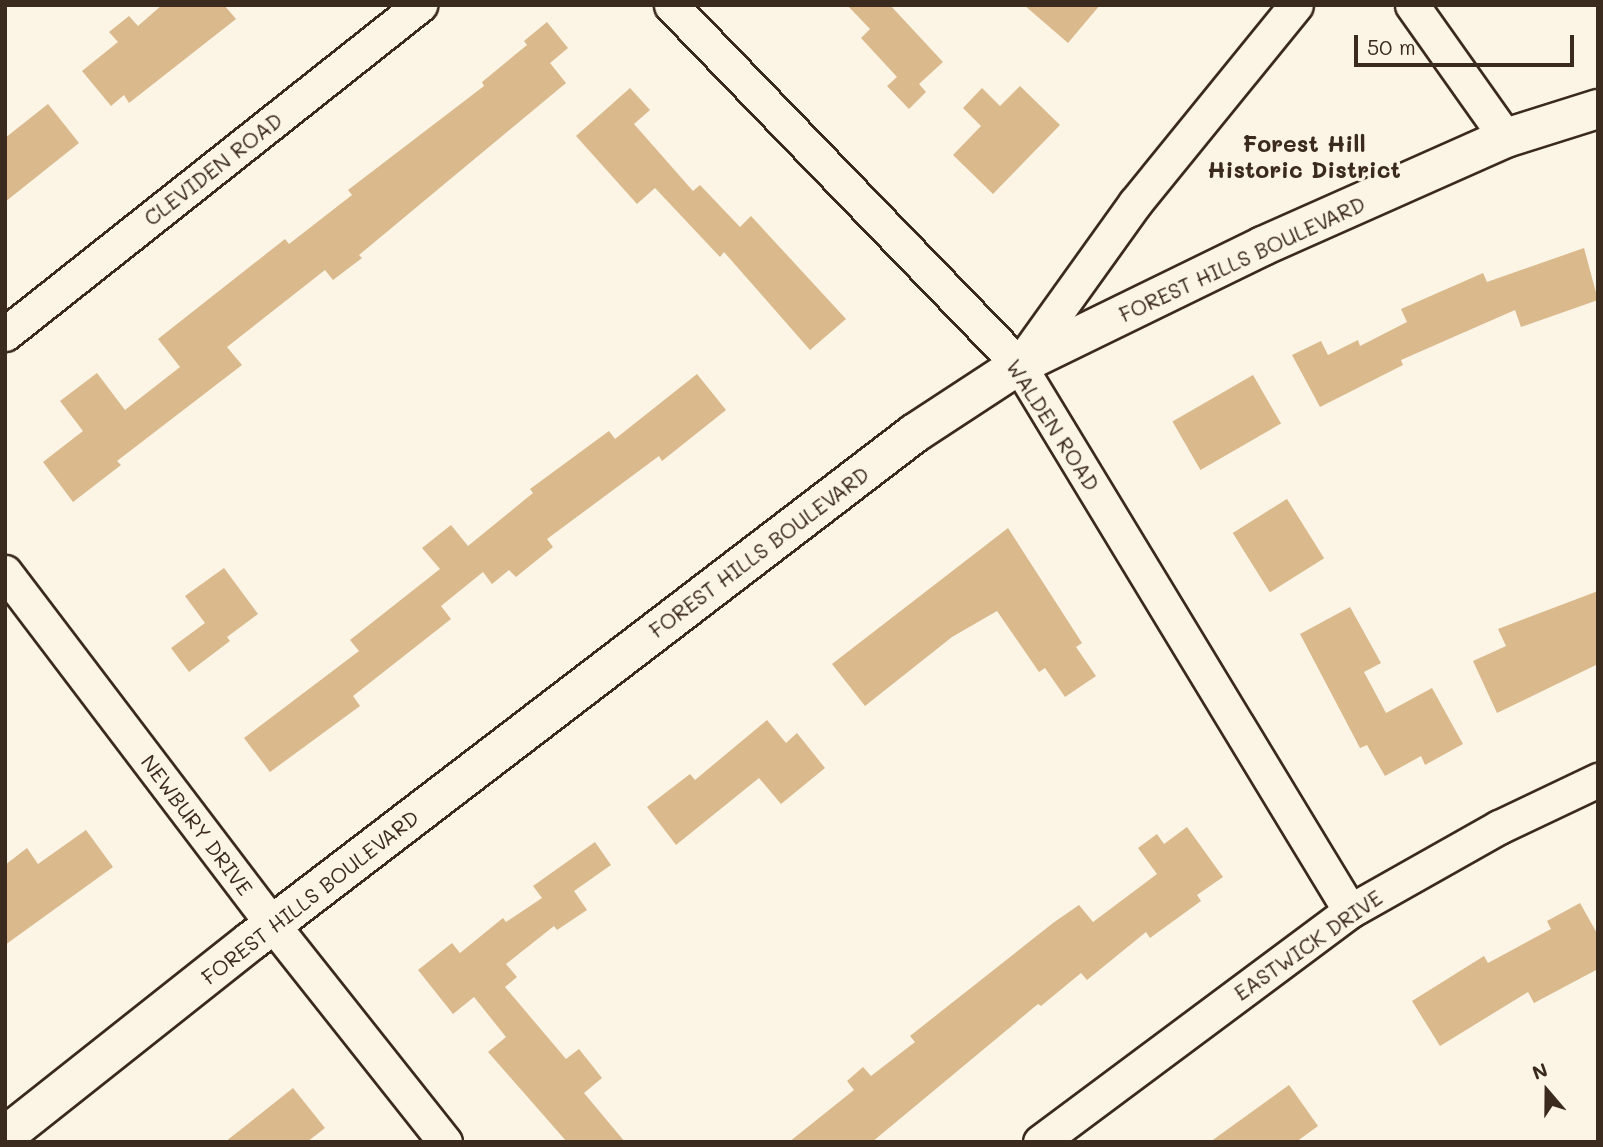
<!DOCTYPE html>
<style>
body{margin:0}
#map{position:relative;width:1603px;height:1147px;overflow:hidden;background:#fcf5e5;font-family:Mali,sans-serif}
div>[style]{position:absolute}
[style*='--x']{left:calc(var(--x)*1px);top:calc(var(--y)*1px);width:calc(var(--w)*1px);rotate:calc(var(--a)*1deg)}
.building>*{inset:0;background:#dab98d;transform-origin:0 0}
.roads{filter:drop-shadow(2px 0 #3b2a1e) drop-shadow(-2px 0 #3b2a1e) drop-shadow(0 2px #3b2a1e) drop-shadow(0 -2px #3b2a1e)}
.street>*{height:33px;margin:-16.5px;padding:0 16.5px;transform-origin:16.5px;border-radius:16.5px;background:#fcf5e5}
.secondary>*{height:38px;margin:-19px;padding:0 19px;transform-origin:19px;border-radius:19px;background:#fcf5e5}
span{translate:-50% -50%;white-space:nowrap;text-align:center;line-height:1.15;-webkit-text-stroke:7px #fcf5e5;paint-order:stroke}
.street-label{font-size:21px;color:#3b2a1e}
.neighbourhood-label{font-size:23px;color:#3b2a1e;font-weight:700}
.frame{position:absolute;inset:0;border:7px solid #3b2a1e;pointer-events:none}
.north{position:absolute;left:1512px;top:1056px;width:70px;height:70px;-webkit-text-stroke:5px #fcf5e5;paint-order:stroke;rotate:340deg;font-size:19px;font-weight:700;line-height:28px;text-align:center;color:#3b2a1e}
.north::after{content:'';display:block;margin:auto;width:24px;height:32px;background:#3b2a1e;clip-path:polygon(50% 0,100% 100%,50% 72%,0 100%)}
.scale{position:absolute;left:1354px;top:35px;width:220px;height:32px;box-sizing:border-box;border:4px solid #3b2a1e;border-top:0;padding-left:9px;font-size:21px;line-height:24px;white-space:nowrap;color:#3b2a1e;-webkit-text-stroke:5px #fcf5e5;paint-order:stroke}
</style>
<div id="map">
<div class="building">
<div style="clip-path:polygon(162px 5px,224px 5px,236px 19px,129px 103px,124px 95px,111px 106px,82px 71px,118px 42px,109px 32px,129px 16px,138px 26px)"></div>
<div style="clip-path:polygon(847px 5px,890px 5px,943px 62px,919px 84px,926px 92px,909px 109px,887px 86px,897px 77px,861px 38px,870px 29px)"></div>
<div style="clip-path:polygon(1024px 5px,1100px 5px,1068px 43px)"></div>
<div style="clip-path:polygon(547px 22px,568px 48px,550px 63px,566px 83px,359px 255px,362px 258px,333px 280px,325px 270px,227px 347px,242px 365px,117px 461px,121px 465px,73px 502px,43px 462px,83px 431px,60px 401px,97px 373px,125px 410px,180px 367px,158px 339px,285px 239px,289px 244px,352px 195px,348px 190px,484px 86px,482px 82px,527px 45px,524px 41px)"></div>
<div style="clip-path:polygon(1020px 86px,1060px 125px,993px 194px,953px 155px,981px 126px,963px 108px,982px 88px,1000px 106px)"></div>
<div style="clip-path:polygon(630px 88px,650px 110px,634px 124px,693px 191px,700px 185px,740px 227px,751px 216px,846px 319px,810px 350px,724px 252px,720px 257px,655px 188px,637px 204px,576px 136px)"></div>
<div style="clip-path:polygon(48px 104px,79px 143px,5px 202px,5px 138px)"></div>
<div style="clip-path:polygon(1584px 248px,1598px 300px,1521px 327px,1515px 310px,1401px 360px,1403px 365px,1320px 407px,1292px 355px,1321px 341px,1328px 355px,1358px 340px,1360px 346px,1407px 322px,1401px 309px,1483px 273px,1487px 282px)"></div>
<div style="clip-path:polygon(697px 374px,726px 410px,662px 461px,659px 456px,547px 539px,553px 547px,516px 577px,509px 570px,492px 584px,483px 572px,441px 606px,451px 619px,353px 696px,360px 706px,270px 772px,244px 738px,359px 651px,350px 640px,440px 569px,422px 548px,451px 525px,468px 546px,533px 493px,530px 489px,609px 431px,615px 439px)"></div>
<div style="left:1253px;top:375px;width:56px;height:93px;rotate:60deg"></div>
<div style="left:1287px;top:499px;width:70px;height:64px;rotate:58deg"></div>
<div style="clip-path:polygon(1008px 528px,1082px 643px,1076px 647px,1096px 676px,1065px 697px,1045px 668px,1039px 672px,997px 611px,952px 637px,865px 706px,832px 664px)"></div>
<div style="clip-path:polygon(224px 568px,258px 614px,227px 637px,230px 641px,189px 672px,171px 648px,205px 623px,185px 596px)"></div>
<div style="clip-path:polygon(1598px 591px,1598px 664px,1497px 713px,1473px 661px,1506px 646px,1498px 629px)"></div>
<div style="clip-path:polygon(1350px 607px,1381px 663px,1364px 672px,1386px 713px,1432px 688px,1463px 744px,1425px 765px,1421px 756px,1385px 776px,1367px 745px,1360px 748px,1300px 634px)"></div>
<div style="clip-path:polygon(767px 720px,786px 743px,797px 733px,825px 768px,781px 804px,759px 778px,676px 845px,647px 807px,690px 774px,695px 780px)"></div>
<div style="clip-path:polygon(1187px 827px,1223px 877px,1197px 895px,1201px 901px,1150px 938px,1146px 932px,1087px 980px,1081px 973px,1041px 1006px,1038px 1004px,872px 1142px,789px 1142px,854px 1090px,847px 1081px,863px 1067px,871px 1076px,915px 1042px,910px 1036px,1053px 923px,1079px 905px,1093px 922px,1157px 874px,1138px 848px,1157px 834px,1164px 844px)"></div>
<div style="clip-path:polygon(86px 830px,113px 867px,5px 945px,5px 865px,27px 848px,38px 864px)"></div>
<div style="clip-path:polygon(595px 842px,611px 865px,574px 891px,587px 910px,557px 930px,554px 926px,506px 964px,517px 977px,505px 987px,566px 1059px,579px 1049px,602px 1078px,584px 1093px,625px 1142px,567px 1142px,488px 1052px,506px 1037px,474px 997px,453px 1014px,418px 970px,452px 943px,460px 953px,503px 918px,506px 922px,542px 898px,533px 886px)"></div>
<div style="clip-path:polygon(1580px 903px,1598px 935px,1598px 969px,1534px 1003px,1528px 992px,1440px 1046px,1412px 1001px,1484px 956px,1488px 963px,1551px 929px,1547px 921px)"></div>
<div style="clip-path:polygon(1289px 1085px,1318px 1126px,1296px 1142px,1210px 1142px)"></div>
<div style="clip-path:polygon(293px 1088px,325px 1128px,307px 1142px,225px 1142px)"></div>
</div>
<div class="roads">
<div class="street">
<div style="--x:671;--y:5;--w:501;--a:45.97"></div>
<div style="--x:1019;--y:365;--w:638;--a:58.77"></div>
<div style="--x:1412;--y:5;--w:163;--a:54.7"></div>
<div style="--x:5;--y:334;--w:530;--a:-38.41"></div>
<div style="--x:1019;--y:365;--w:199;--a:-54.4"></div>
<div style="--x:1135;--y:203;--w:255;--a:-50.9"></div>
<div style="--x:5;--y:572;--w:443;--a:52.8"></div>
<div style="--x:273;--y:925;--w:277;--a:51.6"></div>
<div style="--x:1040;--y:1142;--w:387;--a:-36.7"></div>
<div style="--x:1350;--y:911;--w:171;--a:-29.4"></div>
<div style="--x:1499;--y:827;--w:110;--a:-25.4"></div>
</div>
<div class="secondary">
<div style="--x:5;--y:1136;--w:314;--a:-38.4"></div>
<div style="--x:251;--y:941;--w:836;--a:-37.42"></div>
<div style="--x:915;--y:433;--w:124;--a:-33.2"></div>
<div style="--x:1019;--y:365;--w:271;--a:-26"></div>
<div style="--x:1263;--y:246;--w:266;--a:-24"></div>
<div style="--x:1506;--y:138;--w:96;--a:-17.5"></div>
</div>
</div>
<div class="street-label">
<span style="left:213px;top:169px;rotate:-38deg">CLEVIDEN ROAD</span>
<span style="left:1242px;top:259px;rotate:-25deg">FOREST HILLS BOULEVARD</span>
<span style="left:1053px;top:425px;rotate:57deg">WALDEN ROAD</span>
<span style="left:759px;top:552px;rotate:-37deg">FOREST HILLS BOULEVARD</span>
<span style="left:197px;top:825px;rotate:53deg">NEWBURY DRIVE</span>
<span style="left:310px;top:897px;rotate:-38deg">FOREST HILLS BOULEVARD</span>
<span style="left:1308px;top:945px;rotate:-35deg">EASTWICK DRIVE</span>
</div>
<div class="neighbourhood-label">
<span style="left:1304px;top:156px">Forest Hill<br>Historic District</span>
</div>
<div class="frame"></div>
<div class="north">N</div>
<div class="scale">50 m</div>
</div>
